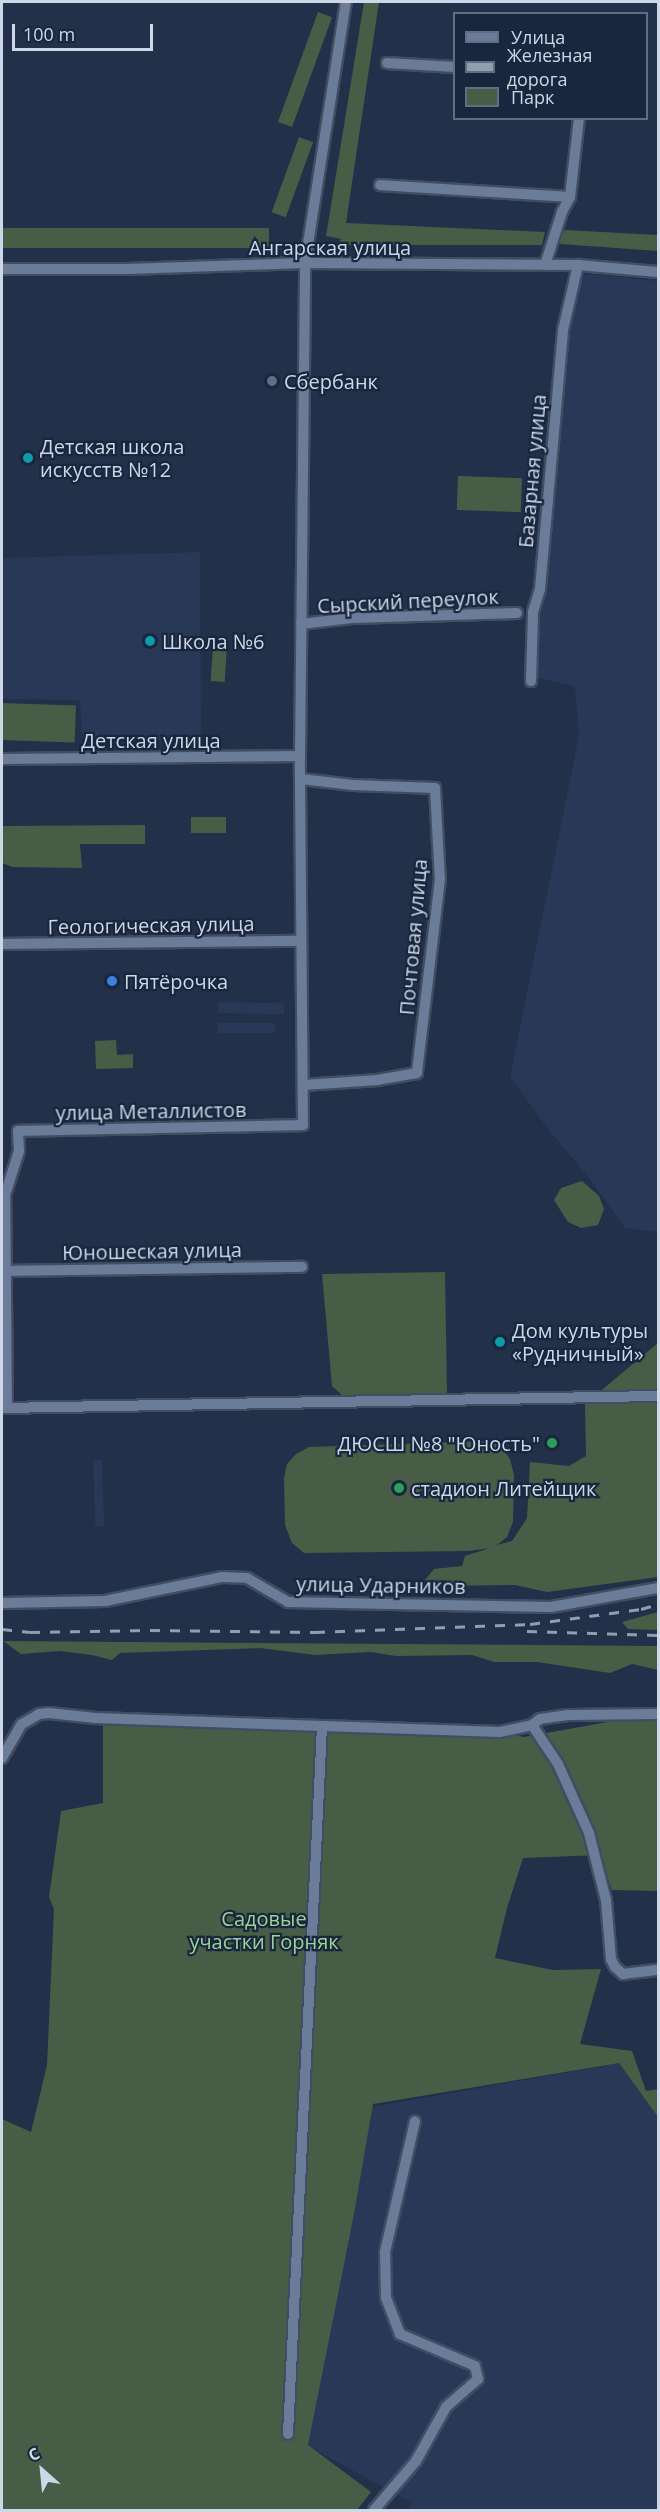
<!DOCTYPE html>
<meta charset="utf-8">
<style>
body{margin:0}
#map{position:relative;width:660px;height:2512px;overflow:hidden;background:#223049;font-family:"Open Sans",sans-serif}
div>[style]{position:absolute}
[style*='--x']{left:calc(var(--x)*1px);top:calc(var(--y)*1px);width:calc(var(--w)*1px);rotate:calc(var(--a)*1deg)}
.built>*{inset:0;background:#273957;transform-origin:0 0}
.green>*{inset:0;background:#485d45;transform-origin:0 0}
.roads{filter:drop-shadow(2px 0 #414d62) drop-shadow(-2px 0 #414d62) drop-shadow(0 2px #414d62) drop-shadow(0 -2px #414d62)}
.minor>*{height:10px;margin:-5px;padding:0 5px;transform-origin:5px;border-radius:5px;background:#6b7c99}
.rail>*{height:3px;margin-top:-1.5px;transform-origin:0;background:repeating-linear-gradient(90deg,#929db0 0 10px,transparent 0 20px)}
.dots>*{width:16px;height:16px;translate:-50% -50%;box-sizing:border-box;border:3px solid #18263e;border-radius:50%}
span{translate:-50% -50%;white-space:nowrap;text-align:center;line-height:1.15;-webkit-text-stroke:4.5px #18263e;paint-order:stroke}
.street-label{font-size:20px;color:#ced7e7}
.poi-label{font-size:20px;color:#ced7e7}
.left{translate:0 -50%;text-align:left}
.right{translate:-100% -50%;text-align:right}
.park-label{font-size:20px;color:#9cd394}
.frame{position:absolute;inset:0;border:3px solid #ced7e7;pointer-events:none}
.legend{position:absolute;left:453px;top:12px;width:195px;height:108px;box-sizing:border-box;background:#18263e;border:2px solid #616d82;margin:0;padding:8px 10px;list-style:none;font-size:18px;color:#ced7e7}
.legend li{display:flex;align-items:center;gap:12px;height:30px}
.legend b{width:30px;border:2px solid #616d82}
.north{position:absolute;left:12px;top:2440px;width:60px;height:60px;-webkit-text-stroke:4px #18263e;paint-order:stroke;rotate:333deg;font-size:16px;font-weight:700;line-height:24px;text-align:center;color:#ced7e7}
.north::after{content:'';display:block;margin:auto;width:21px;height:27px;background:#ced7e7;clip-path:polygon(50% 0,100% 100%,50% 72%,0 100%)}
.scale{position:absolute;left:12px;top:24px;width:141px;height:27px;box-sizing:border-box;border:3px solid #ced7e7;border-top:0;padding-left:8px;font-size:18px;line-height:21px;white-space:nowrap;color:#ced7e7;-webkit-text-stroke:4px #18263e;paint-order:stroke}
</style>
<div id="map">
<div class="built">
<div style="clip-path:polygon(587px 274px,658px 281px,658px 1232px,625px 1228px,590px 1179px,548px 1129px,510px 1077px,579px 736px,575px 686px,534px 677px,571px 310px,580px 277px)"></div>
<div style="clip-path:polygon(200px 552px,201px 740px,95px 740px,92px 747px,83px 748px,80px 700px,2px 699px,2px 558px)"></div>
<div style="left:218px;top:1002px;width:66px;height:11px;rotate:1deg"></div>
<div style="left:275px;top:1023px;width:10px;height:57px;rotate:90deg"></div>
<div style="left:102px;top:1460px;width:66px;height:9px;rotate:88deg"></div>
<div style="clip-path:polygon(619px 2063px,658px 2117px,658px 2510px,408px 2510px,412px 2503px,308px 2446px,372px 2107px)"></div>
</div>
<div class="green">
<div style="clip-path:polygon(364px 2px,379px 2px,346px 223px,545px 232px,542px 245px,352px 245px,339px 244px,341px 239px,326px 236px)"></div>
<div style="left:318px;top:12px;width:15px;height:117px;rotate:20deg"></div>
<div style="left:299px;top:137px;width:15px;height:80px;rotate:20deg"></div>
<div style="left:2px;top:228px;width:267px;height:20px"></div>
<div style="clip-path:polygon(565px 230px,658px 235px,658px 251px,560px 244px,560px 236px)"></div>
<div style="left:458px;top:476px;width:64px;height:34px;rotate:2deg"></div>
<div style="left:213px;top:647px;width:14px;height:34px;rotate:4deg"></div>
<div style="left:2px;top:703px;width:74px;height:37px;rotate:2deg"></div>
<div style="left:191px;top:817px;width:35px;height:16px"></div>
<div style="clip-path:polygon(145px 825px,145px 844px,80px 844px,82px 868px,12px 867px,2px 863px,2px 826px)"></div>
<div style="clip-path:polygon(116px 1040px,117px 1055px,133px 1054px,133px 1068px,96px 1069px,95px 1041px)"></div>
<div style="clip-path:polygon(582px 1181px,599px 1196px,604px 1209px,598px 1225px,581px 1228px,568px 1222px,554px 1200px,561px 1188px)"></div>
<div style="clip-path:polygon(445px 1272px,447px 1394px,343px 1396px,332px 1386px,322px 1274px)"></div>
<div style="clip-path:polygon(658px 1343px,658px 1577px,547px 1592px,515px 1585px,441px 1586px,425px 1580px,434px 1569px,462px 1566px,465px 1556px,490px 1548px,469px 1551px,304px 1553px,292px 1543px,285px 1525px,284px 1478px,287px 1464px,296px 1454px,309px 1447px,491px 1441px,503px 1449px,510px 1459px,514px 1475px,513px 1522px,507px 1537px,497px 1545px,512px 1541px,527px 1518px,530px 1462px,569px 1466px,586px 1456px,585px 1404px)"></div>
<div style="clip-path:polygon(658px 1612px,658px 1630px,628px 1629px,622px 1622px)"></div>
<div style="clip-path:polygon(3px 1641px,658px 1646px,658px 1670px,632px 1664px,610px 1673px,537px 1662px,494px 1662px,472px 1655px,396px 1656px,371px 1652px,315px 1655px,260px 1648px,120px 1653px,112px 1660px,92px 1655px,60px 1651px,21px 1654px)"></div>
<div style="clip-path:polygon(658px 1713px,658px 1891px,612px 1890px,600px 1855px,523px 1858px,507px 1908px,495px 1958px,553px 1970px,601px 1969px,580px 2044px,632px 2051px,646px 2091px,658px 2089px,658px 2117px,619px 2063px,373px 2104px,354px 2214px,308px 2445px,371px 2492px,357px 2510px,2px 2510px,2px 2119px,31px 2132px,47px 2065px,54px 1909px,49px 1897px,61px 1811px,103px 1803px,103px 1722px,500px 1732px,524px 1737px)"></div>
</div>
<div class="roads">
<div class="minor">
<div style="--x:387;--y:63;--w:67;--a:3.4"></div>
<div style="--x:380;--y:185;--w:190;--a:3.6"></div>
<div style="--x:545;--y:265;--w:56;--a:-72.2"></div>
<div style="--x:562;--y:212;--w:17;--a:-62"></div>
<div style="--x:570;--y:197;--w:80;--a:-83.5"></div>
<div style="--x:2;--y:269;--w:125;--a:0"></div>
<div style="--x:127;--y:269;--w:178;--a:-1.9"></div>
<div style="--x:305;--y:263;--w:273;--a:0.4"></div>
<div style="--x:578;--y:265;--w:80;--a:5"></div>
<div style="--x:301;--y:624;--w:51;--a:-6.7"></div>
<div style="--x:352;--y:618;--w:165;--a:-1.7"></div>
<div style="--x:531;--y:681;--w:69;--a:-88.3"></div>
<div style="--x:533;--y:612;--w:24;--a:-73"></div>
<div style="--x:540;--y:589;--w:260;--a:-84.9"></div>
<div style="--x:563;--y:330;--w:67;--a:-77"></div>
<div style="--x:2;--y:759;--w:298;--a:-0.6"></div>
<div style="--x:301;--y:779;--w:52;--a:6.6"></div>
<div style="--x:353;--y:785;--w:82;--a:2.1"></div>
<div style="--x:435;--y:788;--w:91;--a:86.9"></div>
<div style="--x:440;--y:879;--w:195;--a:96.8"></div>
<div style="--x:417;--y:1073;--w:40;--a:170"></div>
<div style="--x:378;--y:1080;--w:75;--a:176.2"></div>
<div style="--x:2;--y:944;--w:299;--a:-0.6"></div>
<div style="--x:2;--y:1271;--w:300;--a:-0.8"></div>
<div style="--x:2;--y:1408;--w:656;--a:-1.05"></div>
<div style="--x:7;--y:1408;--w:213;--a:-90.5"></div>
<div style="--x:5;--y:1195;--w:46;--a:-72.3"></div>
<div style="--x:19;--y:1151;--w:20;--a:-93"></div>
<div style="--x:18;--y:1131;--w:285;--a:-1.2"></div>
<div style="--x:303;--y:1125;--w:369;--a:-90.5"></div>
<div style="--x:300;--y:756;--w:493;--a:-89.4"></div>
<div style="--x:305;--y:263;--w:264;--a:-81.1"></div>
<div style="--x:2;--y:1603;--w:103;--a:-1.1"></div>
<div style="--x:105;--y:1601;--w:119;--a:-11.6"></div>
<div style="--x:222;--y:1577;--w:25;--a:2"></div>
<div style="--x:247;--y:1578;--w:48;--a:30.3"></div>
<div style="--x:288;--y:1602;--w:263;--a:1.1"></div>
<div style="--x:551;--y:1607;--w:109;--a:-10.1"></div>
<div style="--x:658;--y:1714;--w:90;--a:179.4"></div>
<div style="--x:568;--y:1715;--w:28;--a:172"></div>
<div style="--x:540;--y:1719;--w:10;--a:143"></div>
<div style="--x:532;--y:1725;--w:47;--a:56.3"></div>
<div style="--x:558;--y:1764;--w:76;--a:65.8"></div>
<div style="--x:589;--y:1833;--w:69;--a:75.8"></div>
<div style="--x:606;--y:1900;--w:59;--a:85.2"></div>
<div style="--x:611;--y:1959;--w:9;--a:63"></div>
<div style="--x:615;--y:1967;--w:11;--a:41"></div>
<div style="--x:623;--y:1974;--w:35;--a:-7"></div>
<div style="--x:2;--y:1758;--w:39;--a:-60"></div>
<div style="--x:22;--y:1724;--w:20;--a:-30"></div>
<div style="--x:39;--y:1714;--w:10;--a:-6"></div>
<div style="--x:49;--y:1713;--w:47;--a:6.1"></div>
<div style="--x:96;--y:1718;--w:226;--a:2"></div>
<div style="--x:288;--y:2434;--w:709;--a:-87.25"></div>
<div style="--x:322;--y:1726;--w:178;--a:1.9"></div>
<div style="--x:500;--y:1732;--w:33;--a:-12"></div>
<div style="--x:374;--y:2510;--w:65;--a:-49.4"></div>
<div style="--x:416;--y:2461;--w:62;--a:-60.9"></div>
<div style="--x:446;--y:2407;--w:43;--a:-41.2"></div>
<div style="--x:478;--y:2379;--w:13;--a:-103"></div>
<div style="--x:475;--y:2366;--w:82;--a:-156.9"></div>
<div style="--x:400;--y:2334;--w:39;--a:-111"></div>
<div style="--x:386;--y:2298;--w:46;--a:-91.2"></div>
<div style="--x:385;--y:2252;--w:134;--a:-77.1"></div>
</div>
</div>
<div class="rail">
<div style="--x:2;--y:1629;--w:28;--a:6"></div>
<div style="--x:30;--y:1632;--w:120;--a:-1"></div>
<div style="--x:150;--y:1630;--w:165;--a:0.7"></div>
<div style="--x:315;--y:1632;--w:215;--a:-2.1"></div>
<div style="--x:530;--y:1624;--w:112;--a:-7.7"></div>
<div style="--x:641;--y:1609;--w:18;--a:-16"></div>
<div style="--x:527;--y:1631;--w:131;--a:1.7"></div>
</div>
<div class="dots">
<div style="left:272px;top:381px;background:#5c6f8a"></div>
<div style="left:28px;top:458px;background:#0f9aa8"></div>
<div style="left:150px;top:641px;background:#0f9aa8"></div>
<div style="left:112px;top:981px;background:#3f7fe0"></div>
<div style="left:500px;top:1342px;background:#0f9aa8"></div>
<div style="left:552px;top:1443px;background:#2e9e5b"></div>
<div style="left:399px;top:1488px;background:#2e9e5b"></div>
</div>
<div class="street-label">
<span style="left:330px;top:247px">Ангарская улица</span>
<span style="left:532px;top:471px;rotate:-85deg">Базарная улица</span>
<span style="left:408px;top:601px;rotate:-3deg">Сырский переулок</span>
<span style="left:151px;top:740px">Детская улица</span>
<span style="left:151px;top:925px;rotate:-1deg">Геологическая улица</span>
<span style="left:413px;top:937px;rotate:-85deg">Почтовая улица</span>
<span style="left:151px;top:1111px;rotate:-1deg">улица Металлистов</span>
<span style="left:152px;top:1251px;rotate:-1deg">Юношеская улица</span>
<span style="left:381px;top:1585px;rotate:1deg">улица Ударников</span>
</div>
<div class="poi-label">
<span class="left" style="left:284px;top:381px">Сбербанк</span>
<span class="left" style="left:40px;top:458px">Детская школа<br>искусств №12</span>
<span class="left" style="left:162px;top:641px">Школа №6</span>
<span class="left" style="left:124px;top:981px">Пятёрочка</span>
<span class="left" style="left:512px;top:1342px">Дом культуры<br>«Рудничный»</span>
<span class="right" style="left:540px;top:1443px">ДЮСШ №8 "Юность"</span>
<span class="left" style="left:411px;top:1488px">стадион Литейщик</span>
</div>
<div class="park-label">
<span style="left:264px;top:1930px">Садовые<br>участки Горняк</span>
</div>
<div class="frame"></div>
<ul class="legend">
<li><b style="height:8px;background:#6b7c99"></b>Улица</li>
<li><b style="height:8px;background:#929db0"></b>Железная дорога</li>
<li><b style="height:16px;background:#485d45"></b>Парк</li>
</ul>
<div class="north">С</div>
<div class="scale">100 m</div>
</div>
